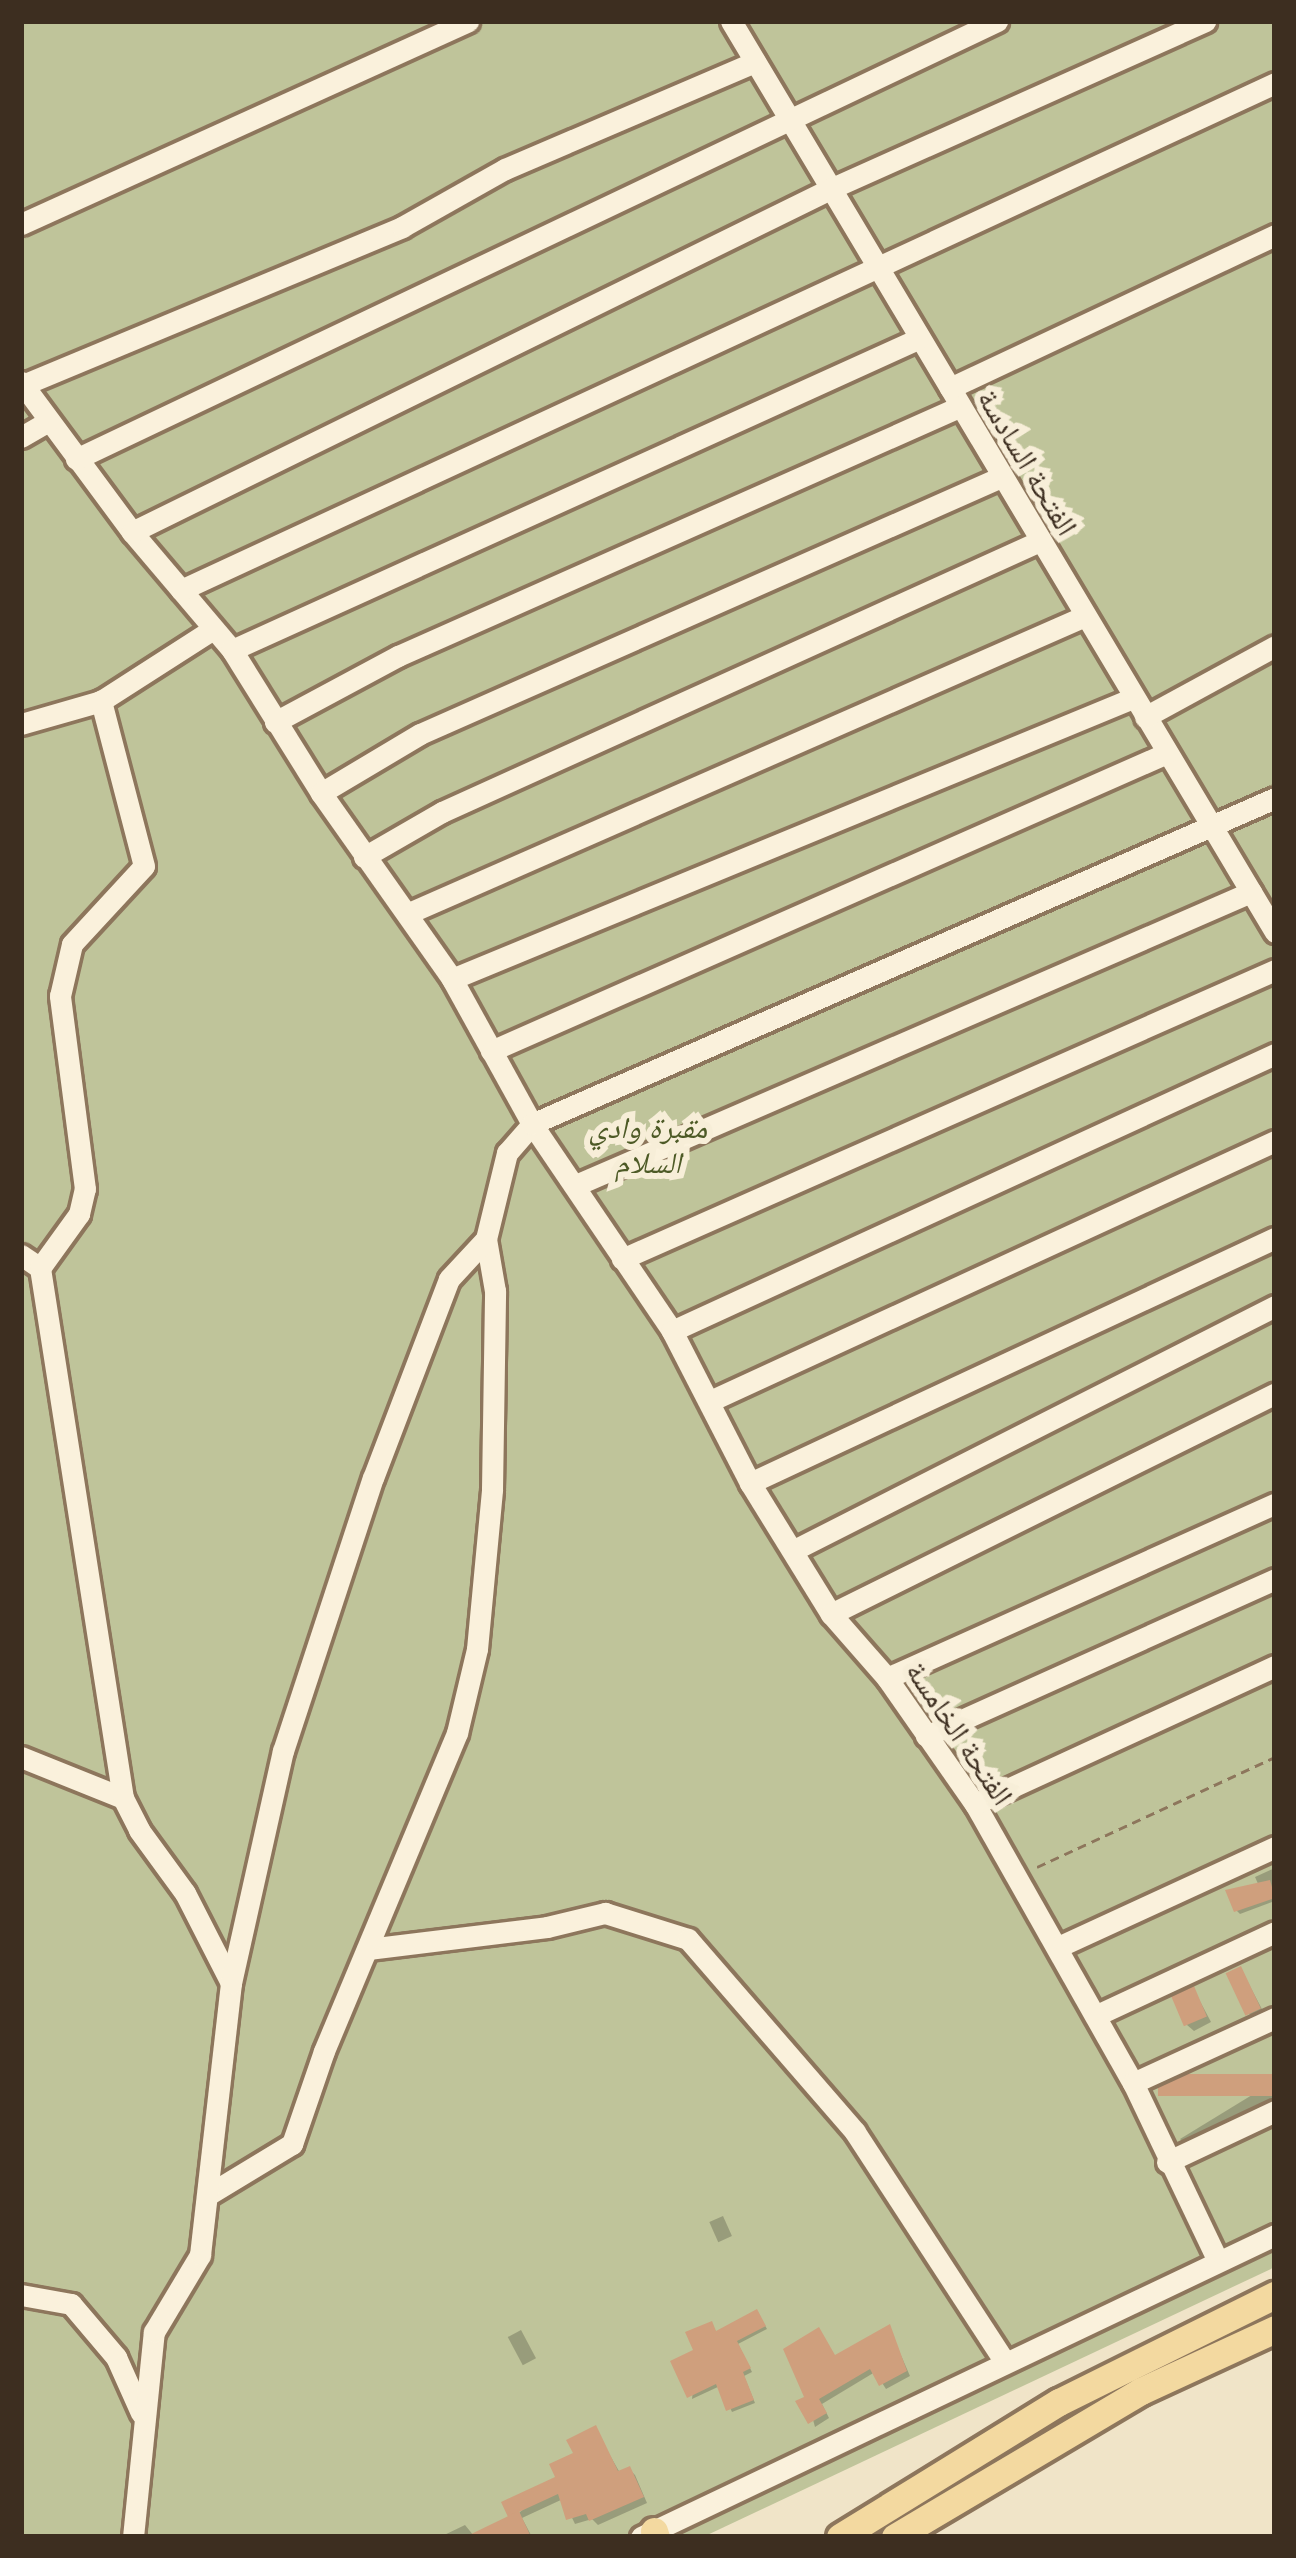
<!DOCTYPE html>
<meta charset="utf-8">
<style>
body{margin:0}
#map{position:relative;width:1296px;height:2558px;overflow:hidden;background:#f0e4c8;font-family:Lora,"Noto Naskh Arabic",serif}
div>[style]{position:absolute}
[style*='--x']{left:calc(var(--x)*1px);top:calc(var(--y)*1px);width:calc(var(--w)*1px);rotate:calc(var(--a)*1deg)}
.cemetery>*{inset:0;background:#bfc49a}
.shadow>*{inset:0;background:#0003;transform-origin:0 0}
.building>*{inset:0;background:#cf9f7d;transform-origin:0 0}
.path>*{height:3px;margin-top:-1.5px;transform-origin:0;background:repeating-linear-gradient(90deg,#8d765c 0 9px,transparent 0 15px)}
.roads{filter:drop-shadow(3px 0 #8d765c) drop-shadow(-3px 0 #8d765c) drop-shadow(0 3px #8d765c) drop-shadow(0 -3px #8d765c)}
.minor>*{height:21px;margin:-10.5px;padding:0 10.5px;transform-origin:10.5px;border-radius:10.5px;background:#faf1dc}
.major>*{height:27px;margin:-13.5px;padding:0 13.5px;transform-origin:13.5px;border-radius:13.5px;background:#f3d9a0}
span{translate:-50% -50%;white-space:nowrap;text-align:center;line-height:1.15;-webkit-text-stroke:12px #f7eed8;paint-order:stroke}
.street-label{font-size:30px;color:#3d2e20}
.park-label{font-size:30px;color:#4d5a26;font-style:italic}
.frame{position:absolute;inset:0;border:24px solid #3d2e20;pointer-events:none}
</style>
<div id="map">
<div class="cemetery">
<div style="clip-path:polygon(21px 21px,1275px 21px,1275px 2267px,703px 2537px,21px 2537px)"></div>
</div>
<div class="shadow">
<div style="clip-path:polygon(1275px 1868px,1275px 1901px,1240px 1914px,1236px 1910px,1259px 1886px,1255px 1877px)"></div>
<div style="clip-path:polygon(1241px 1969px,1265px 2015px,1255px 2019px,1248px 2013px)"></div>
<div style="clip-path:polygon(1194px 1990px,1211px 2022px,1194px 2031px,1187px 2025px)"></div>
<div style="clip-path:polygon(1275px 2081px,1275px 2101px,1184px 2143px,1180px 2139px)"></div>
<div style="left:723px;top:2216px;width:22px;height:15px;rotate:66deg"></div>
<div style="clip-path:polygon(759px 2315px,767px 2329px,738px 2344px,752px 2372px,744px 2376px,755px 2403px,732px 2412px,720px 2386px,692px 2399px,697px 2351px,712px 2324px,717px 2334px)"></div>
<div style="clip-path:polygon(889px 2328px,910px 2376px,886px 2389px,875px 2372px,822px 2404px,829px 2418px,815px 2427px,807px 2398px,836px 2358px)"></div>
<div style="left:521px;top:2330px;width:32px;height:15px;rotate:62deg"></div>
<div style="clip-path:polygon(595px 2429px,620px 2473px,629px 2469px,635px 2475px,647px 2503px,598px 2525px,592px 2519px,575px 2524px,563px 2499px,522px 2518px,532px 2537px,440px 2537px,465px 2525px,474px 2536px,513px 2518px,559px 2479px)"></div>
</div>
<div class="building">
<div style="clip-path:polygon(1270px 1880px,1275px 1898px,1234px 1912px,1225px 1890px)"></div>
<div style="left:1241px;top:1966px;width:47px;height:17px;rotate:65deg"></div>
<div style="left:1194px;top:1986px;width:33px;height:25px;rotate:67deg"></div>
<div style="left:1275px;top:2074px;width:22px;height:117px;rotate:90deg"></div>
<div style="clip-path:polygon(757px 2309px,766px 2326px,737px 2341px,751px 2368px,743px 2372px,754px 2400px,726px 2411px,716px 2384px,687px 2398px,670px 2361px,693px 2350px,685px 2332px,712px 2321px,716px 2331px)"></div>
<div style="clip-path:polygon(890px 2324px,907px 2371px,879px 2386px,870px 2369px,819px 2399px,827px 2413px,808px 2424px,795px 2401px,804px 2397px,783px 2349px,819px 2327px,835px 2355px)"></div>
<div style="clip-path:polygon(596px 2425px,618px 2471px,630px 2466px,644px 2497px,589px 2521px,586px 2514px,566px 2520px,558px 2494px,508px 2517px,501px 2502px,555px 2477px,549px 2464px,573px 2453px,566px 2440px)"></div>
<div style="clip-path:polygon(519px 2511px,531px 2537px,465px 2537px)"></div>
</div>
<div class="path">
<div style="--x:1037;--y:1867;--w:262;--a:-24.8"></div>
</div>
<div class="roads">
<div class="minor">
<div style="--x:731;--y:21;--w:1061;--a:59.16"></div>
<div style="--x:21;--y:224;--w:491;--a:-24.4"></div>
<div style="--x:21;--y:382;--w:187;--a:53.5"></div>
<div style="--x:132;--y:532;--w:155;--a:49.7"></div>
<div style="--x:232;--y:650;--w:168;--a:58.1"></div>
<div style="--x:321;--y:793;--w:228;--a:54.8"></div>
<div style="--x:452;--y:979;--w:166;--a:61.1"></div>
<div style="--x:532;--y:1124;--w:250;--a:55.9"></div>
<div style="--x:672;--y:1331;--w:171;--a:62.8"></div>
<div style="--x:750;--y:1483;--w:154;--a:58.3"></div>
<div style="--x:831;--y:1614;--w:85;--a:48.8"></div>
<div style="--x:887;--y:1678;--w:154;--a:55.1"></div>
<div style="--x:975;--y:1804;--w:321;--a:60.5"></div>
<div style="--x:1133;--y:2083;--w:197;--a:64.5"></div>
<div style="--x:23;--y:385;--w:411;--a:-22.6"></div>
<div style="--x:402;--y:227;--w:118;--a:-29.4"></div>
<div style="--x:505;--y:169;--w:272;--a:-23.2"></div>
<div style="--x:950;--y:388;--w:359;--a:-25.2"></div>
<div style="--x:21;--y:437;--w:32;--a:-30"></div>
<div style="--x:76;--y:459;--w:1020;--a:-25.43"></div>
<div style="--x:132;--y:532;--w:778;--a:-26.17"></div>
<div style="--x:830;--y:189;--w:411;--a:-24.1"></div>
<div style="--x:181;--y:590;--w:1206;--a:-24.86"></div>
<div style="--x:232;--y:650;--w:753;--a:-24.39"></div>
<div style="--x:1145;--y:717;--w:148;--a:-28.6"></div>
<div style="--x:275;--y:722;--w:140;--a:-28.2"></div>
<div style="--x:398;--y:656;--w:614;--a:-23.93"></div>
<div style="--x:21;--y:724;--w:83;--a:-16"></div>
<div style="--x:101;--y:701;--w:133;--a:-32.7"></div>
<div style="--x:321;--y:793;--w:115;--a:-30.8"></div>
<div style="--x:420;--y:734;--w:635;--a:-23.86"></div>
<div style="--x:364;--y:857;--w:90;--a:-30"></div>
<div style="--x:442;--y:812;--w:657;--a:-24.38"></div>
<div style="--x:409;--y:913;--w:738;--a:-23.72"></div>
<div style="--x:452;--y:979;--w:737;--a:-22.42"></div>
<div style="--x:491;--y:1051;--w:739;--a:-23.79"></div>
<div style="--x:576;--y:1185;--w:736;--a:-23.46"></div>
<div style="--x:21;--y:1255;--w:23;--a:34"></div>
<div style="--x:40;--y:1268;--w:536;--a:81.1"></div>
<div style="--x:622;--y:1259;--w:714;--a:-23.87"></div>
<div style="--x:40;--y:1268;--w:67;--a:-54.2"></div>
<div style="--x:79;--y:1214;--w:26;--a:-77"></div>
<div style="--x:85;--y:1189;--w:195;--a:-97.4"></div>
<div style="--x:60;--y:996;--w:53;--a:-77"></div>
<div style="--x:72;--y:944;--w:106;--a:-47.3"></div>
<div style="--x:144;--y:866;--w:171;--a:-104.6"></div>
<div style="--x:672;--y:1331;--w:664;--a:-24.67"></div>
<div style="--x:710;--y:1401;--w:622;--a:-24.71"></div>
<div style="--x:750;--y:1483;--w:579;--a:-25.02"></div>
<div style="--x:796;--y:1549;--w:537;--a:-26.9"></div>
<div style="--x:831;--y:1614;--w:496;--a:-26.4"></div>
<div style="--x:887;--y:1678;--w:425;--a:-24.2"></div>
<div style="--x:926;--y:1736;--w:383;--a:-24.2"></div>
<div style="--x:21;--y:1757;--w:110;--a:21.9"></div>
<div style="--x:123;--y:1798;--w:36;--a:63"></div>
<div style="--x:139;--y:1830;--w:78;--a:53.9"></div>
<div style="--x:185;--y:1893;--w:101;--a:62.9"></div>
<div style="--x:975;--y:1804;--w:330;--a:-24.7"></div>
<div style="--x:1058;--y:1947;--w:239;--a:-24.7"></div>
<div style="--x:368;--y:1949;--w:180;--a:-7"></div>
<div style="--x:547;--y:1927;--w:60;--a:-13.6"></div>
<div style="--x:605;--y:1913;--w:87;--a:17.4"></div>
<div style="--x:688;--y:1939;--w:255;--a:49.1"></div>
<div style="--x:855;--y:2132;--w:275;--a:56.9"></div>
<div style="--x:1097;--y:2015;--w:196;--a:-25"></div>
<div style="--x:1133;--y:2083;--w:156;--a:-24.6"></div>
<div style="--x:1167;--y:2162;--w:119;--a:-25.3"></div>
<div style="--x:211;--y:2193;--w:95;--a:-31.2"></div>
<div style="--x:292;--y:2144;--w:98;--a:-71"></div>
<div style="--x:324;--y:2051;--w:345;--a:-67.3"></div>
<div style="--x:457;--y:1733;--w:86;--a:-76.6"></div>
<div style="--x:477;--y:1649;--w:161;--a:-84.6"></div>
<div style="--x:492;--y:1489;--w:198;--a:-89.1"></div>
<div style="--x:495;--y:1291;--w:53;--a:-99.8"></div>
<div style="--x:21;--y:2295;--w:51;--a:10.2"></div>
<div style="--x:71;--y:2304;--w:70;--a:49.7"></div>
<div style="--x:116;--y:2357;--w:61;--a:65.9"></div>
<div style="--x:133;--y:2537;--w:206;--a:-84.2"></div>
<div style="--x:154;--y:2332;--w:90;--a:-59.1"></div>
<div style="--x:200;--y:2255;--w:274;--a:-83.5"></div>
<div style="--x:231;--y:1983;--w:238;--a:-77.4"></div>
<div style="--x:283;--y:1751;--w:287;--a:-71.8"></div>
<div style="--x:373;--y:1478;--w:213;--a:-69.1"></div>
<div style="--x:449;--y:1279;--w:54;--a:-47.2"></div>
<div style="--x:486;--y:1239;--w:89;--a:-76.3"></div>
<div style="--x:507;--y:1153;--w:38;--a:-49"></div>
<div style="--x:532;--y:1124;--w:811;--a:-23.69"></div>
<div style="--x:641;--y:2537;--w:702;--a:-25.47"></div>
</div>
<div class="major">
<div style="--x:654;--y:2531;--w:6;--a:72"></div>
<div style="--x:840;--y:2537;--w:257;--a:-31.7"></div>
<div style="--x:1059;--y:2402;--w:241;--a:-26.4"></div>
<div style="--x:895;--y:2537;--w:286;--a:-30.7"></div>
<div style="--x:1141;--y:2391;--w:148;--a:-24.8"></div>
</div>
</div>
<div class="street-label">
<span style="left:1028px;top:462px;rotate:59deg">الفتحة السادسة</span>
<span style="left:960px;top:1733px;rotate:56deg">الفتحة الخامسة</span>
</div>
<div class="park-label">
<span style="left:648px;top:1144px">مقبرة وادي<br>السلام</span>
</div>
<div class="frame"></div>
</div>
